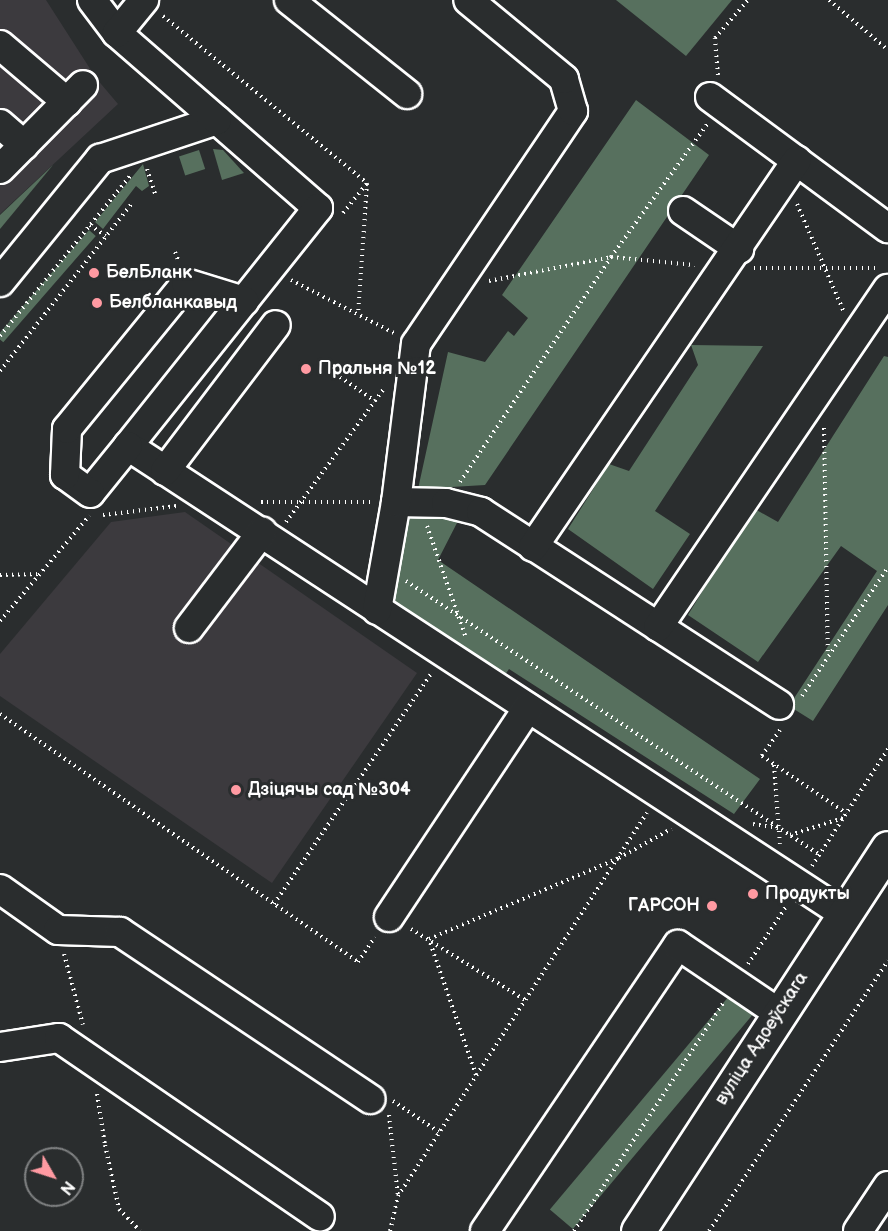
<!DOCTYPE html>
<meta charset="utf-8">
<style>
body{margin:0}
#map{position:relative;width:888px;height:1231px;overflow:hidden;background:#2a2d2e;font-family:"Balsamiq Sans",sans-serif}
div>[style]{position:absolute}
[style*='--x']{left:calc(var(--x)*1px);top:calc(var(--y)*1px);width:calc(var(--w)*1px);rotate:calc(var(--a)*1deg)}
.built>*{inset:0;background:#3c3a3e}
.green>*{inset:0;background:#57705e;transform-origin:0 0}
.path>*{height:4px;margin-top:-2px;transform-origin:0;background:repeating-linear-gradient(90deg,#fff 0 1.5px,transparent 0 6px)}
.roads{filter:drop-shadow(2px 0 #fff) drop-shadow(-2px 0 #fff) drop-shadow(0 2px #fff) drop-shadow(0 -2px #fff)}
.minor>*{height:28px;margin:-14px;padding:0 14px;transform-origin:14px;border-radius:14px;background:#2a2d2e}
.major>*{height:33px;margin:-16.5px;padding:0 16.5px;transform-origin:16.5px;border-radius:16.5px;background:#2a2d2e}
.dots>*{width:16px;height:16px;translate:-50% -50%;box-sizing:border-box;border:3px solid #2a2d2e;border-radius:50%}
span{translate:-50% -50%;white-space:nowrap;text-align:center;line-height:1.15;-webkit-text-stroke:6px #2a2d2e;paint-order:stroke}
.poi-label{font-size:18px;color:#fff;font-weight:700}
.left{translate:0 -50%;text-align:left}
.right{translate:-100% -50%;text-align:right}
.street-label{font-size:18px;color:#fff}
.north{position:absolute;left:24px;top:1147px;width:60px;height:60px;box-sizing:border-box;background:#2a2d2e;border:2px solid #7f8182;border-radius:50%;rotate:129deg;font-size:16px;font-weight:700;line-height:24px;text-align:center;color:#fff}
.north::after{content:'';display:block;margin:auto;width:21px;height:27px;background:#ff9aa2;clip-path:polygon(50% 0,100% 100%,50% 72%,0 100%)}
</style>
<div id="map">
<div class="built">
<div style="clip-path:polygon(0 0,46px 0,96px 78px,118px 104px,0 214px)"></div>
<div style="clip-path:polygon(185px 512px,417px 673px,272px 883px,0 696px,0 654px,111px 522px)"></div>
</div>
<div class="green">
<div style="clip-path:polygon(616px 0,732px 0,686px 56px)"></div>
<div style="clip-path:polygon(636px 100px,709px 155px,485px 485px,418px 489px,448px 352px,485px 362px,508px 331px,514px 336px,528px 318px,502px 295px)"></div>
<div style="clip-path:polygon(213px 149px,223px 150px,244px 173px,222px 180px)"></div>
<div style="left:199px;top:150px;width:20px;height:21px;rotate:72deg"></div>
<div style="clip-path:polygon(143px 164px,149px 186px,142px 191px,136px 186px,103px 229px,95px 222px)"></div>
<div style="clip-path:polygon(53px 165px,0 229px,0 215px)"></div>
<div style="left:89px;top:230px;width:9px;height:141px;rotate:41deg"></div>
<div style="clip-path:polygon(691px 345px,763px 346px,655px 511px,690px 534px,653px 589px,568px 529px,609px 464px,629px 471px,698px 365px)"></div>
<div style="clip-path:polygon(884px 356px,888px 357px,888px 605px,813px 721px,789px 706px,877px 571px,841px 546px,758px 662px,688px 615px,753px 508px,778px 522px)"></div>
<div style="clip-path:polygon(405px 511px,459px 519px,438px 560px,760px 779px,734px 814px,509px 669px,496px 688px,380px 613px)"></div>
<div style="left:735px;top:989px;width:30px;height:288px;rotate:40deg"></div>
</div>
<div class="path">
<div style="--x:829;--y:0;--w:77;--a:40.3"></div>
<div style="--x:163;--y:16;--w:264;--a:39.3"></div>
<div style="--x:367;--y:183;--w:131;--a:93.9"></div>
<div style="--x:718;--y:75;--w:37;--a:-95"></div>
<div style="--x:715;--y:38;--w:50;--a:-49"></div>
<div style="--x:147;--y:169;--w:29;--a:72"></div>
<div style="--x:797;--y:204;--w:116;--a:66.5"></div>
<div style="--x:343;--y:213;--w:38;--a:-51"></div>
<div style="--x:90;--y:225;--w:19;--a:35"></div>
<div style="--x:175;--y:252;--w:11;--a:68"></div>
<div style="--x:754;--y:268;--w:121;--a:0"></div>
<div style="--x:291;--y:280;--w:118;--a:27.2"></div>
<div style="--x:489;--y:281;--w:124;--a:-11.1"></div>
<div style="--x:611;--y:257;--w:84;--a:5.4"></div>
<div style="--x:0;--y:336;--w:206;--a:-50.9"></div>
<div style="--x:0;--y:371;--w:214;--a:-51.8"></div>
<div style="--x:340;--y:377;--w:42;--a:34.4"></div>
<div style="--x:824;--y:428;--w:227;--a:89"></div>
<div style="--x:460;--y:482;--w:271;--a:-56.1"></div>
<div style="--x:611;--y:257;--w:165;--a:-54.1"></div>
<div style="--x:261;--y:502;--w:109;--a:0"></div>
<div style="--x:103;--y:515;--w:74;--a:-7"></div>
<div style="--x:286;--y:522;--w:167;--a:-53.7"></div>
<div style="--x:427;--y:526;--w:119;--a:70.8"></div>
<div style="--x:0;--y:575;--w:41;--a:-1.4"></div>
<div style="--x:406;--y:581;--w:496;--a:33.5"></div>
<div style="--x:0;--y:621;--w:138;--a:-49.7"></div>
<div style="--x:802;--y:696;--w:155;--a:-56.3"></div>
<div style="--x:0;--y:714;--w:436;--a:34.7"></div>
<div style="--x:358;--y:962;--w:30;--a:-56"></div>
<div style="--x:780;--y:730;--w:32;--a:125"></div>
<div style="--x:762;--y:756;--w:102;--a:34.2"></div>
<div style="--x:774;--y:765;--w:79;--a:85.7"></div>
<div style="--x:753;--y:824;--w:26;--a:9"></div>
<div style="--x:790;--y:835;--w:56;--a:-17.8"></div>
<div style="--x:812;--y:866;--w:140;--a:-57"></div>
<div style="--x:274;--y:904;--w:278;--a:-55.7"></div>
<div style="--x:411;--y:929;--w:134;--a:31.9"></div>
<div style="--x:64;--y:954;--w:73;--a:75"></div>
<div style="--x:748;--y:964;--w:71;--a:-56.5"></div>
<div style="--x:476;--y:1075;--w:144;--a:-109.1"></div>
<div style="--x:429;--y:939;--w:207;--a:-23.1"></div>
<div style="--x:619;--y:858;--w:60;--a:-29.1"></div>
<div style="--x:97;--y:1094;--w:52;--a:81.1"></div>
<div style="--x:105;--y:1145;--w:66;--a:77.7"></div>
<div style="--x:119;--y:1209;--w:30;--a:46"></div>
<div style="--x:393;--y:1101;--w:55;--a:34"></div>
<div style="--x:389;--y:1115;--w:81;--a:83.7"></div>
<div style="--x:390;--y:1231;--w:36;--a:-77"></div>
<div style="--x:398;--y:1196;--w:457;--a:-57"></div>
<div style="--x:574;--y:1231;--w:272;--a:-56.8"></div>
<div style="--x:709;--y:1231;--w:324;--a:-56.5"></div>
</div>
<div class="roads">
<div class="minor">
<div style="--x:92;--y:0;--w:41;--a:52.9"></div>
<div style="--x:289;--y:0;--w:151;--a:38.5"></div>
<div style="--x:0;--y:45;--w:88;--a:40.4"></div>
<div style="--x:710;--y:97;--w:221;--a:36.4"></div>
<div style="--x:217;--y:120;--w:134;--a:41.1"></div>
<div style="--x:318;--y:208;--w:305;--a:128.6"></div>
<div style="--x:128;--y:446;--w:855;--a:33.17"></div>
<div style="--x:0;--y:124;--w:32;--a:41"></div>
<div style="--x:0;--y:169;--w:118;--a:-45.3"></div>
<div style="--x:683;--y:211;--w:68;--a:34.2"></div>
<div style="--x:0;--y:282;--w:159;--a:-50.9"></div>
<div style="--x:100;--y:159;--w:123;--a:-18.4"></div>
<div style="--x:217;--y:120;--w:133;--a:-139"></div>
<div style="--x:117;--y:33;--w:43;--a:-50.7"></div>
<div style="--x:128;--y:446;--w:60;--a:129"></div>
<div style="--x:90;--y:493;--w:31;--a:-144"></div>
<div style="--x:65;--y:475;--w:46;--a:-87.5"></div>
<div style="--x:67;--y:429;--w:188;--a:-50.8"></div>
<div style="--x:186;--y:283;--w:61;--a:17.2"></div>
<div style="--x:165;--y:471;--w:183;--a:-52.8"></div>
<div style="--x:396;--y:502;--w:50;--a:1.1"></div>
<div style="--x:446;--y:503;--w:36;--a:14"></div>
<div style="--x:481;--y:512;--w:355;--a:32.9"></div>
<div style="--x:533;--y:547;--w:468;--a:-55.7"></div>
<div style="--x:377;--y:610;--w:110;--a:-80"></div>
<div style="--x:396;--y:502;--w:159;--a:-82.8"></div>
<div style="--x:416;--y:344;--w:281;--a:-56"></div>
<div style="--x:573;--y:111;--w:33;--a:-106"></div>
<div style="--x:564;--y:79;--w:124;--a:-140.5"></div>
<div style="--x:658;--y:627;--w:409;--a:-55.8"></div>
<div style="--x:189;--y:628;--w:121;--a:-52.8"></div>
<div style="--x:0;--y:889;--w:71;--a:35.3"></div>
<div style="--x:58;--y:930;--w:62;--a:1.8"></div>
<div style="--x:120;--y:932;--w:301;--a:33.7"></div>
<div style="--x:389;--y:917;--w:251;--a:-56.4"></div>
<div style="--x:0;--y:1047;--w:60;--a:-8.7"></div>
<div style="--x:59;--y:1038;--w:316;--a:34.4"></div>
<div style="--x:485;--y:1231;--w:345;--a:-56"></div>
<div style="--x:678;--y:945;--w:122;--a:34"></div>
<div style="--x:858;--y:1231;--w:54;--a:-56.3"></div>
</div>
<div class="major">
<div style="--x:638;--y:1231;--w:457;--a:-56.9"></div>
</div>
</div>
<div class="dots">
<div style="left:94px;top:273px;background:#ff9aa2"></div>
<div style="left:97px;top:303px;background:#ff9aa2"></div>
<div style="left:306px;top:369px;background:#ff9aa2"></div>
<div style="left:236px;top:790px;background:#ff9aa2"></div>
<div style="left:753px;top:894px;background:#ff9aa2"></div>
<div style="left:712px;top:906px;background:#ff9aa2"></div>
</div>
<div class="poi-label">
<span class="left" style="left:106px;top:273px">БелБланк</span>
<span class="left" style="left:109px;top:303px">Белбланкавыд</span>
<span class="left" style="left:318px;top:369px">Пральня №12</span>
<span class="left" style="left:248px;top:790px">Дзіцячы сад №304</span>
<span class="left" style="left:765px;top:894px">Продукты</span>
<span class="right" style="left:700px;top:906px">ГАРСОН</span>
</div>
<div class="street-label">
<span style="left:762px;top:1039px;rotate:-57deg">вуліца Адоеўскага</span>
</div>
<div class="north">N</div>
</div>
